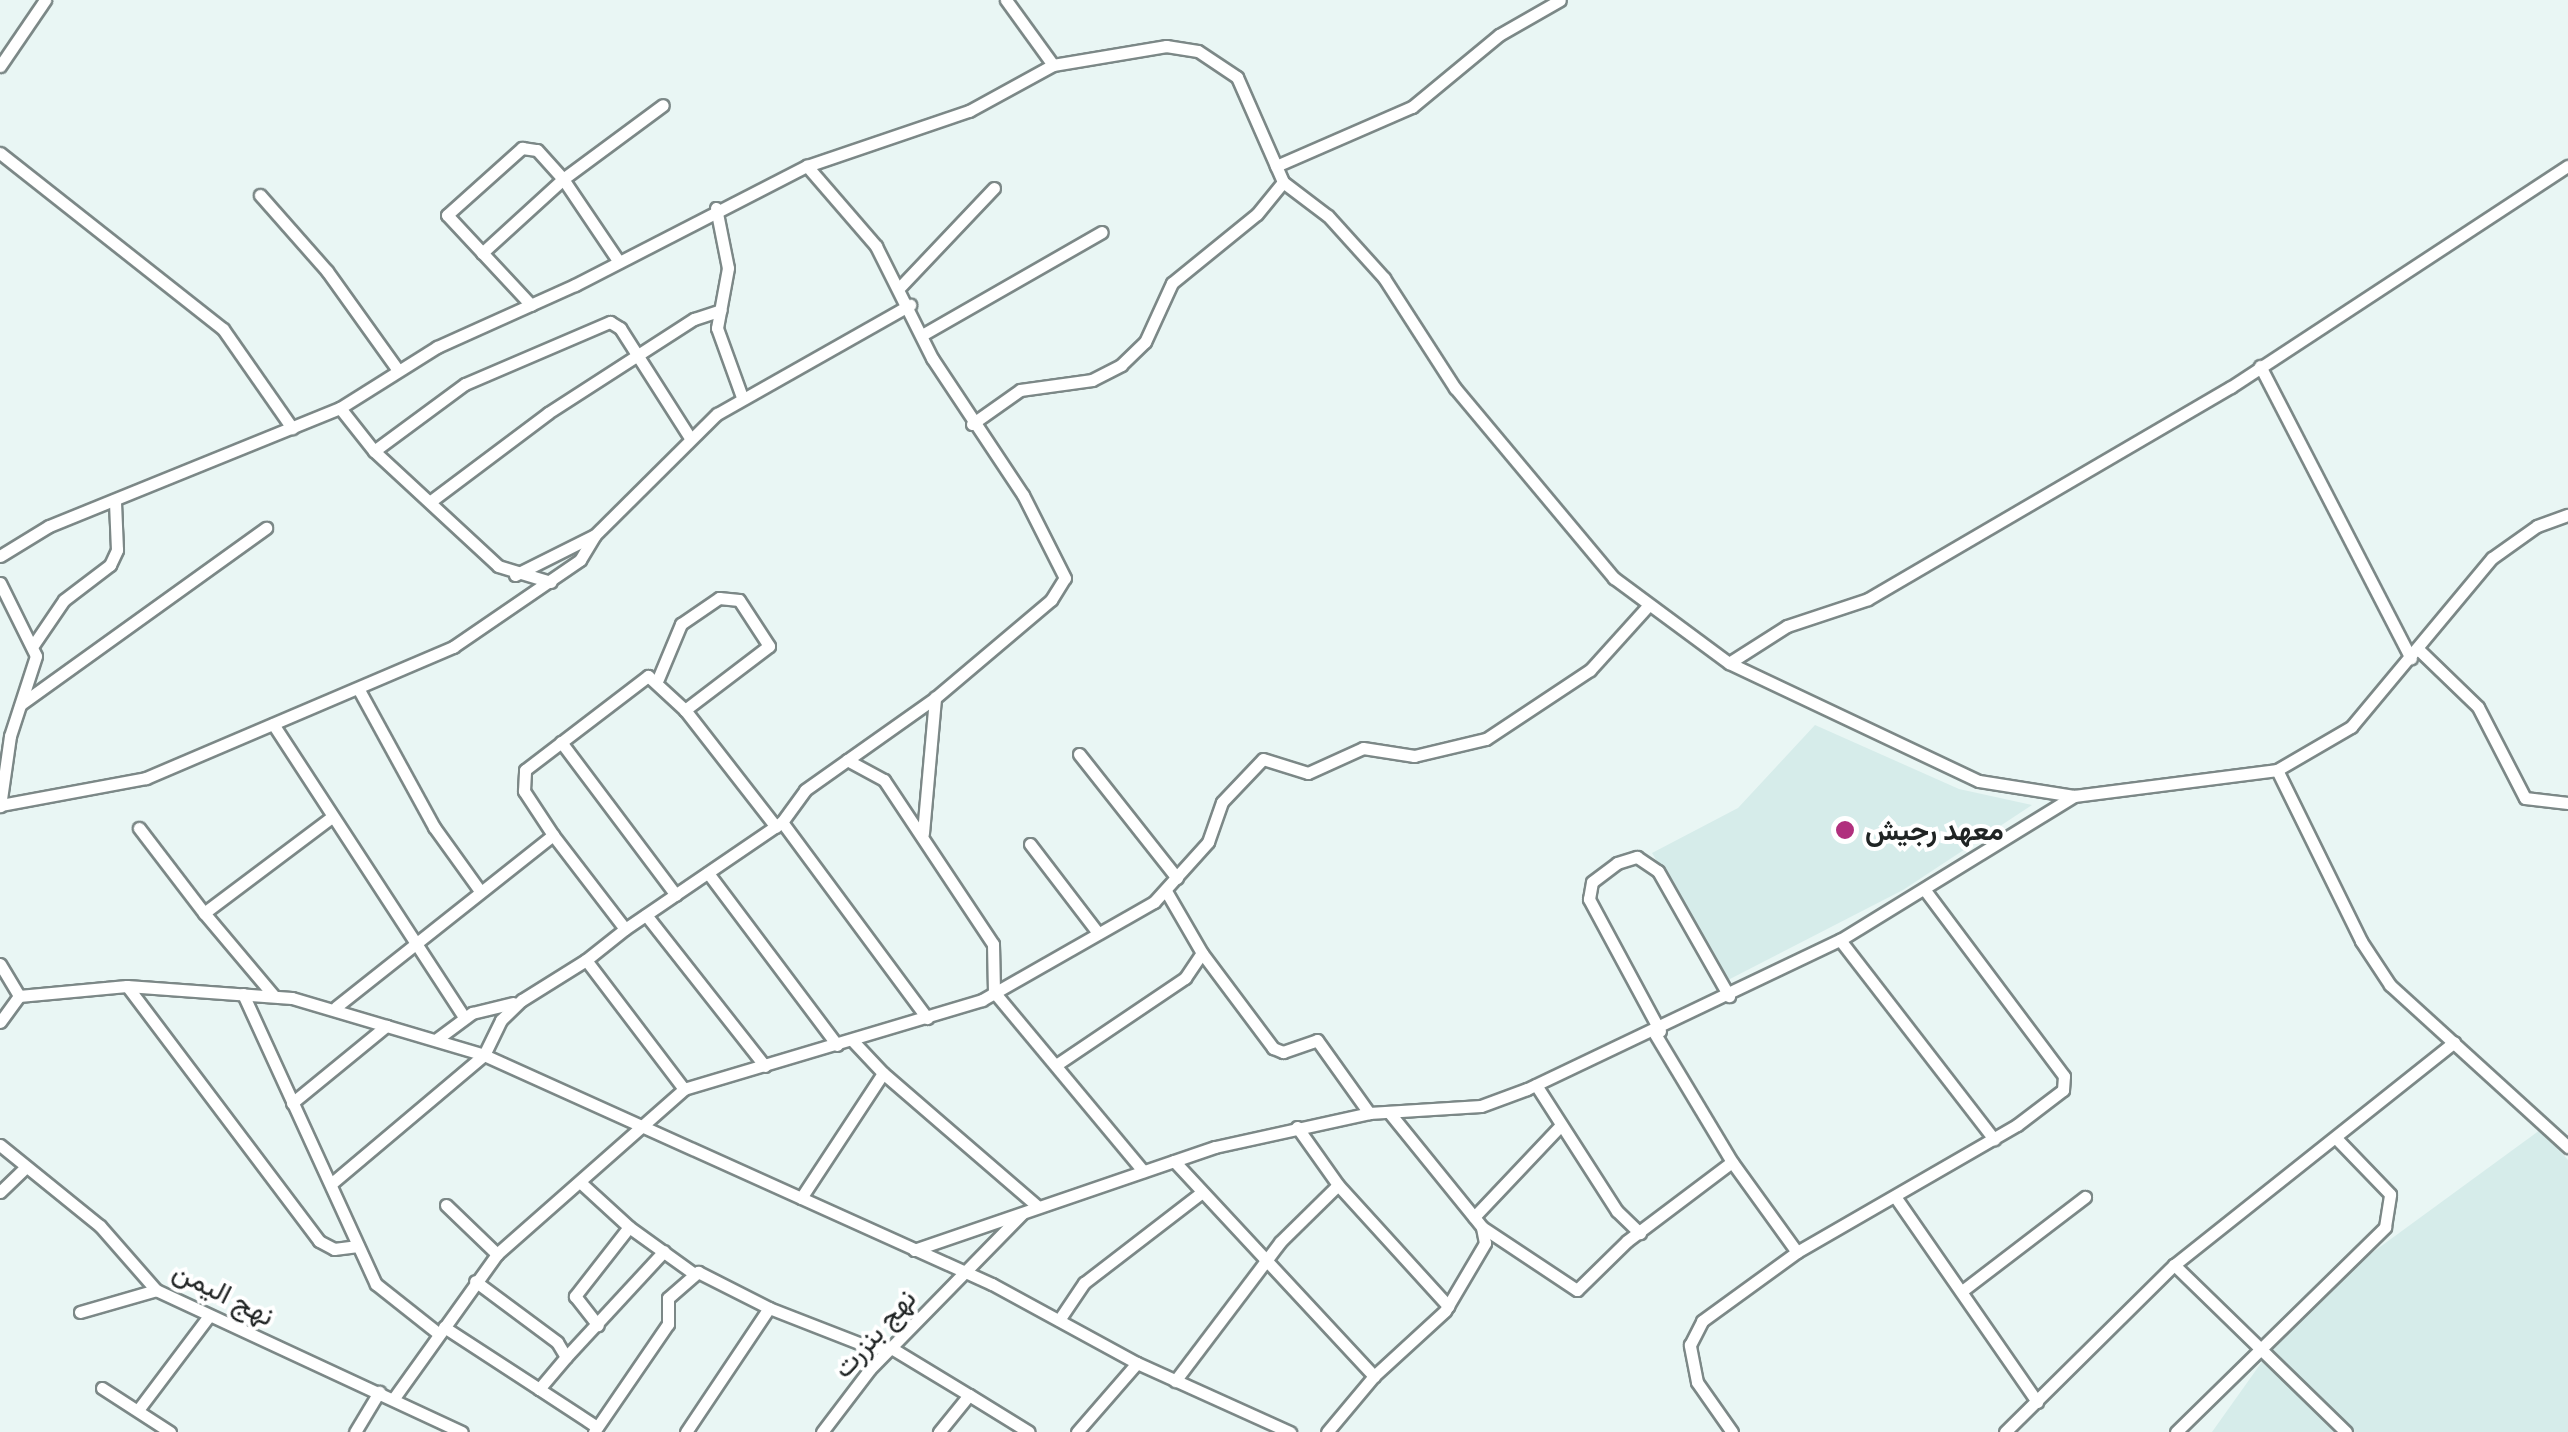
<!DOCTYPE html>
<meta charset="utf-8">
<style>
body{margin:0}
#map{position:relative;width:2568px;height:1432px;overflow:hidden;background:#e9f6f4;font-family:"Public Sans",Vazirmatn,sans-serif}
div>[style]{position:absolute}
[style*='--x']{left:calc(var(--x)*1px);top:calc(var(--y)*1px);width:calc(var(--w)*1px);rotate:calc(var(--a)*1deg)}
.built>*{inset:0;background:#d6ecea}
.roads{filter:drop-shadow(2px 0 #7c8887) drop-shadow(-2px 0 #7c8887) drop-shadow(0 2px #7c8887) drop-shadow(0 -2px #7c8887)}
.minor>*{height:11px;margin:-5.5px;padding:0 5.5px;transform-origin:5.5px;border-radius:5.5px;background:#fff}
.dots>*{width:28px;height:28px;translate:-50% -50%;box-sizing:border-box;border:5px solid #fff;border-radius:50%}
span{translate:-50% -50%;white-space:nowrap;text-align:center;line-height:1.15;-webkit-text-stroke:8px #fff;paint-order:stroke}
.poi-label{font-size:28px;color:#202424;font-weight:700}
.left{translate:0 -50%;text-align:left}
.street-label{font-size:28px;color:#202424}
</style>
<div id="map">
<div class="built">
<div style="clip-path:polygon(1815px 725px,1959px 789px,2032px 805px,1903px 890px,1728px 980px,1652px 853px,1738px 808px)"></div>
<div style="clip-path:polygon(2540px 1130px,2568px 1160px,2568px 1432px,2212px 1432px,2276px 1342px,2369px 1255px)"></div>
</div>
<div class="roads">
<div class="minor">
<div style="--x:1006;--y:0;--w:80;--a:54.1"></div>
<div style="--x:0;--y:66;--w:80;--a:-55.7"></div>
<div style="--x:0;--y:153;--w:284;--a:38.3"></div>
<div style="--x:223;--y:329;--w:121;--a:55.1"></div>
<div style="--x:1276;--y:166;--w:148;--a:-23.5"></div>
<div style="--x:1412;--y:107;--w:113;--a:-39.6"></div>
<div style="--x:1499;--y:35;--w:70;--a:-29.8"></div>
<div style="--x:260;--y:195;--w:101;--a:48.6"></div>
<div style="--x:327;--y:271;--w:122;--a:54.4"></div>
<div style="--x:716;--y:208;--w:61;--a:78.7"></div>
<div style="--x:728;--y:268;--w:61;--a:100.4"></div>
<div style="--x:717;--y:328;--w:73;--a:70.1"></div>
<div style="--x:482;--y:253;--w:110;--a:-42.4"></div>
<div style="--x:563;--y:179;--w:124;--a:-36.5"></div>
<div style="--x:901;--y:286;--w:135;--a:-46.5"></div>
<div style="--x:531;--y:305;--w:123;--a:-133"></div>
<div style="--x:447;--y:215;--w:101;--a:-41.8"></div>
<div style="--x:522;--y:148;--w:15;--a:8"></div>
<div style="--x:537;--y:150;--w:39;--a:48"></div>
<div style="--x:563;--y:179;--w:100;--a:56"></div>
<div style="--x:922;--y:335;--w:207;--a:-29.8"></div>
<div style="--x:2260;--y:366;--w:329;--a:62.7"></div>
<div style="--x:340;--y:408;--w:55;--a:51.7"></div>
<div style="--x:374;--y:451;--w:169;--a:42.8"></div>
<div style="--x:498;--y:566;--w:55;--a:16.8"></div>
<div style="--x:972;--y:424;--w:59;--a:-35.3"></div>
<div style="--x:1020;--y:390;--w:73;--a:-7.9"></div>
<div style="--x:1092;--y:380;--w:33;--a:-27"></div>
<div style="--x:1121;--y:365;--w:33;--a:-44"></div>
<div style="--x:1145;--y:342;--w:65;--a:-65.4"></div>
<div style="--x:1172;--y:283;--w:109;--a:-39.1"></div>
<div style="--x:1257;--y:214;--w:41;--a:-50.9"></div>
<div style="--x:374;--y:451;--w:113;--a:-36.4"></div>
<div style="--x:465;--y:384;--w:158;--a:-23.2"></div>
<div style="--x:610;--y:322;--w:12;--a:31"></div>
<div style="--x:620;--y:328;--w:130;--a:57.5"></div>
<div style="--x:431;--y:501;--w:146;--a:-36.9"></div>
<div style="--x:548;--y:413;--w:174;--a:-32.8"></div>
<div style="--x:694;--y:319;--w:28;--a:-18"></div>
<div style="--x:0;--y:556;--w:57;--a:-31.5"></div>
<div style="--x:49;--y:526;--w:314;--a:-22.1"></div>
<div style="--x:340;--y:408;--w:115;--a:-32.2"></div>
<div style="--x:437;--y:347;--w:151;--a:-24.2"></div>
<div style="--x:575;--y:285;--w:261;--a:-27.2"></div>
<div style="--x:807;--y:166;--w:171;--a:-18.8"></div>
<div style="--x:969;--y:111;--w:96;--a:-28.7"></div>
<div style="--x:1053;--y:65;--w:115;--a:-9.5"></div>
<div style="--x:1166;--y:46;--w:32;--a:9"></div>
<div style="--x:1198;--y:51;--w:47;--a:33.7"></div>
<div style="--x:1237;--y:77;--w:115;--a:66.3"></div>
<div style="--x:1283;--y:182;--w:56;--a:37.1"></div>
<div style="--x:1328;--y:216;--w:84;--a:47.9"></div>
<div style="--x:1384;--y:278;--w:131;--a:57.2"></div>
<div style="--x:1455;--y:388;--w:248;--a:50.1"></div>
<div style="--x:1614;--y:578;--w:143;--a:36.5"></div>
<div style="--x:1729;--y:663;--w:276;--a:25.3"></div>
<div style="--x:1979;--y:781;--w:96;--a:9"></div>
<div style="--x:2074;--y:796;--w:205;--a:-7.3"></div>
<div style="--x:2277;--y:770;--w:86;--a:-30.2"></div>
<div style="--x:2351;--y:727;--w:220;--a:-50.2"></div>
<div style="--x:2492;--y:558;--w:55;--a:-35.4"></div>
<div style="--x:2537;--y:526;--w:33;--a:-20"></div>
<div style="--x:515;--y:575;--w:89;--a:-26.6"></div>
<div style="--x:0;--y:583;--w:81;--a:63.7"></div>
<div style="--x:36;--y:656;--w:84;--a:108"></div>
<div style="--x:10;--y:736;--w:71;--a:98.1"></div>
<div style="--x:34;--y:644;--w:53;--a:-55.7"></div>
<div style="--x:64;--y:600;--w:58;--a:-37.3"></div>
<div style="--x:110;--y:565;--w:17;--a:-65"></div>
<div style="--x:117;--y:550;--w:47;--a:-92.4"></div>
<div style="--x:2418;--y:649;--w:83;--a:44"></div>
<div style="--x:2478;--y:707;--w:102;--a:62.7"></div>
<div style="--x:2525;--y:798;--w:43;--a:6.6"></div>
<div style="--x:1729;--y:663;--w:69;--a:-32.5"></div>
<div style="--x:1787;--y:626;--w:85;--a:-18.4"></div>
<div style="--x:1868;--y:599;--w:420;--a:-30.3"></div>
<div style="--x:2231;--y:387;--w:403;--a:-33.3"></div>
<div style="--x:658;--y:679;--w:60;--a:-67.3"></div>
<div style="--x:681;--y:624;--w:46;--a:-34.4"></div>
<div style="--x:719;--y:598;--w:20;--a:6"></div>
<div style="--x:739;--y:600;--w:55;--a:56.9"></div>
<div style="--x:769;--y:646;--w:106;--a:142.7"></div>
<div style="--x:359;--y:690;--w:156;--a:61.3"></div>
<div style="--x:434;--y:827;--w:79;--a:54.3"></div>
<div style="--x:21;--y:704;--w:302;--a:-35.7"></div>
<div style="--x:273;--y:724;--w:350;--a:56.9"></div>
<div style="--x:561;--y:742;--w:191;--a:53.1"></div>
<div style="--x:1079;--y:754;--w:158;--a:51.7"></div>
<div style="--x:847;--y:760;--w:42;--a:28.4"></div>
<div style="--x:884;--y:780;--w:197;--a:56.4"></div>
<div style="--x:993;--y:944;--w:48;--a:88.8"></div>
<div style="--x:994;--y:992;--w:233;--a:50.2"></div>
<div style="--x:2277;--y:770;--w:191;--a:63.8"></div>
<div style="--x:2361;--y:941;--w:53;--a:56.6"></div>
<div style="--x:2390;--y:985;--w:241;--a:42.3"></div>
<div style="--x:1;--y:805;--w:147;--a:-10.5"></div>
<div style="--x:146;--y:778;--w:334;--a:-23.1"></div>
<div style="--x:453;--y:647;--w:154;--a:-34.4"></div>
<div style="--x:580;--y:560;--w:29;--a:-59"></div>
<div style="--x:595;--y:535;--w:172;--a:-44.8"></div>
<div style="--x:717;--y:414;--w:222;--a:-29.5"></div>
<div style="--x:782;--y:822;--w:39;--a:-54"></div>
<div style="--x:805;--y:790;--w:159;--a:-35.3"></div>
<div style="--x:935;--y:698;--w:152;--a:-40.2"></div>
<div style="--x:1051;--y:600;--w:26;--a:-58"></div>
<div style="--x:1065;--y:578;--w:93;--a:-116.8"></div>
<div style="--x:1023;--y:495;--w:164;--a:-123.6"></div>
<div style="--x:932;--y:358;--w:125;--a:-116.6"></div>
<div style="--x:876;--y:246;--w:106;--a:-130.8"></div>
<div style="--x:139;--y:828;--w:107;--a:52.6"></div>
<div style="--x:923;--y:833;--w:136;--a:-84.9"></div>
<div style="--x:553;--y:835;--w:53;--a:-123.4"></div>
<div style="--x:524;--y:791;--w:21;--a:-87"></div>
<div style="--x:525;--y:770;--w:155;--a:-37.4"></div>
<div style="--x:648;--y:676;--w:50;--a:42.6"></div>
<div style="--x:685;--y:710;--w:148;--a:52.1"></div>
<div style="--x:1030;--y:844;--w:112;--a:52.6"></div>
<div style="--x:708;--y:873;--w:215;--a:53.1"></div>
<div style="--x:1166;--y:891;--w:72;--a:59.9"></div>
<div style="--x:1202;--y:953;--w:119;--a:53.2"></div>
<div style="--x:1273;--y:1048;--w:11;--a:22"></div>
<div style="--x:1283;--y:1052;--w:36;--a:-19"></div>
<div style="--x:1317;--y:1040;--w:90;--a:54.5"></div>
<div style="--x:646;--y:915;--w:192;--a:51.8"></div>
<div style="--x:625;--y:929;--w:190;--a:-34.3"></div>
<div style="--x:782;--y:822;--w:244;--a:53.5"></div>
<div style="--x:1840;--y:940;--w:252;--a:52.3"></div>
<div style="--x:0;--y:964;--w:37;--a:59"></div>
<div style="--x:19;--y:996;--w:32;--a:126"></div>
<div style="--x:127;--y:986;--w:319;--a:53"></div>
<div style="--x:319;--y:1241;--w:17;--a:28"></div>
<div style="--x:334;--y:1249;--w:24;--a:-7"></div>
<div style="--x:243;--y:994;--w:319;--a:65.4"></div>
<div style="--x:376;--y:1284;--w:80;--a:38.4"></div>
<div style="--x:19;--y:996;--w:108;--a:-5.3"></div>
<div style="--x:127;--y:986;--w:165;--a:4.2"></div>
<div style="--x:292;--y:998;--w:200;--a:16.5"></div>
<div style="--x:484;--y:1055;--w:557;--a:24.27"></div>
<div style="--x:992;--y:1284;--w:165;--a:28.6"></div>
<div style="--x:1137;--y:1363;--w:168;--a:24.3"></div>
<div style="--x:274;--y:996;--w:109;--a:-130.1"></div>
<div style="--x:204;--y:913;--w:160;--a:-36.9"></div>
<div style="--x:336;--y:1007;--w:277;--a:-38.4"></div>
<div style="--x:553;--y:835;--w:118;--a:52.5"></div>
<div style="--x:625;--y:929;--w:50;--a:141.5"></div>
<div style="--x:1660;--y:1031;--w:150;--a:-118.3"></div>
<div style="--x:1589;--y:899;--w:17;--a:-80"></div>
<div style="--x:1592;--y:882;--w:31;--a:-37"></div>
<div style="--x:1617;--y:863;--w:21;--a:-17"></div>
<div style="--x:1637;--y:857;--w:25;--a:34"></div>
<div style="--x:1658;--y:871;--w:144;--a:60.4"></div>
<div style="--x:437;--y:1039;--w:44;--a:-36.6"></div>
<div style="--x:472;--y:1013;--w:42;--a:-13.7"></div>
<div style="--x:1056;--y:1065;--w:156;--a:-34"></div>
<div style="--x:1185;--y:978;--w:30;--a:-56"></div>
<div style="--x:883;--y:1073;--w:205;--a:40.8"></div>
<div style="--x:1536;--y:1085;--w:150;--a:57.3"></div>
<div style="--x:1617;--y:1211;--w:32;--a:44"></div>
<div style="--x:292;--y:1103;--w:122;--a:-39.3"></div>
<div style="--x:1297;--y:1127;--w:71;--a:54.7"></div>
<div style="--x:1338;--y:1185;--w:164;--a:47.7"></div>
<div style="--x:0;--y:1145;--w:129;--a:39"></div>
<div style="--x:100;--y:1226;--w:85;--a:48.8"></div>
<div style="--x:156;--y:1290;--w:337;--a:24.9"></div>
<div style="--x:1174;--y:1161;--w:294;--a:47.1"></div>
<div style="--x:1374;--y:1376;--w:73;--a:130"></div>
<div style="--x:1732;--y:1162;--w:111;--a:54.2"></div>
<div style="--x:1797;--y:1252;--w:254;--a:-30"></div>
<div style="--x:2017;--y:1125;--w:58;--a:-37.3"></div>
<div style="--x:2063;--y:1090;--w:14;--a:-86"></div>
<div style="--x:2064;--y:1076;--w:232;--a:-126.8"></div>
<div style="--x:332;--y:1183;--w:199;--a:-40.1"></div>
<div style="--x:484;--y:1055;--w:39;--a:-64"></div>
<div style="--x:501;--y:1020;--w:29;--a:-44"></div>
<div style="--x:522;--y:1000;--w:75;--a:-32"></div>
<div style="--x:586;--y:960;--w:162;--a:52.8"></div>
<div style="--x:581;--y:1183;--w:65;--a:42.5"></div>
<div style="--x:629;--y:1227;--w:88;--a:128"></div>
<div style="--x:575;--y:1296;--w:37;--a:52"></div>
<div style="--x:0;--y:1192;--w:36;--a:-44"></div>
<div style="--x:801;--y:1198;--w:149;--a:-56.7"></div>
<div style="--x:883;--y:1073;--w:44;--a:-133.2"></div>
<div style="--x:1896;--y:1198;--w:248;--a:55.3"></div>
<div style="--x:446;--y:1205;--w:71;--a:43.9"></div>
<div style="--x:1474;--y:1217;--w:125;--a:-46.6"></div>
<div style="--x:629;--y:1227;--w:79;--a:35.7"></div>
<div style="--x:1482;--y:1227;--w:114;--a:33.6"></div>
<div style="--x:1577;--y:1290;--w:70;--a:-44.4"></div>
<div style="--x:1627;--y:1241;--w:131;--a:-37"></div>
<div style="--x:1732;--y:1162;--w:149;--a:-121"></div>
<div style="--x:914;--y:1250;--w:318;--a:-18.9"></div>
<div style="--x:1215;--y:1147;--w:158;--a:-12.4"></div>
<div style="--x:1369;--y:1113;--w:112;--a:-3.6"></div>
<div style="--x:1481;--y:1106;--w:49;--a:-20.3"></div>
<div style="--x:1527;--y:1089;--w:347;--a:-25.5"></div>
<div style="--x:1840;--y:940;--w:275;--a:-31.6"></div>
<div style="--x:1962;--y:1291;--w:155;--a:-37.4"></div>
<div style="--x:80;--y:1312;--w:79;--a:-16.1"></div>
<div style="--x:1059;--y:1320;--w:45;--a:-56"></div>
<div style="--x:1084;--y:1283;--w:149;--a:-37.6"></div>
<div style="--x:444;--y:1327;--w:113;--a:33.1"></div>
<div style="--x:539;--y:1389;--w:42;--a:-49.8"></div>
<div style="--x:566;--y:1357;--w:17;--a:-121"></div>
<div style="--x:557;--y:1342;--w:102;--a:-143.4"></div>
<div style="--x:566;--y:1357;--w:144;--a:-47.2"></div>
<div style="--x:1374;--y:1376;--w:96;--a:-42.5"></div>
<div style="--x:1445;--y:1311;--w:79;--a:-59.5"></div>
<div style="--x:1485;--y:1243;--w:16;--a:-101"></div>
<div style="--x:1482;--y:1227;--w:148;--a:-129"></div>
<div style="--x:1175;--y:1381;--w:174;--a:-52.9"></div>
<div style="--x:1280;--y:1242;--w:81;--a:-44.5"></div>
<div style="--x:102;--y:1388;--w:81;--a:32.9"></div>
<div style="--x:539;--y:1389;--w:69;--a:33.2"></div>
<div style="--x:969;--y:1395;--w:70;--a:31.7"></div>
<div style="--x:394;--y:1398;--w:177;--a:-54.4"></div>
<div style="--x:497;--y:1254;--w:249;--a:-41.4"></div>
<div style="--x:684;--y:1089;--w:311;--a:-16.6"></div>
<div style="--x:982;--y:1000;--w:198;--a:-29.7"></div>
<div style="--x:1154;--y:902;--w:81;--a:-48"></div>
<div style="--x:1208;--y:842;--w:42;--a:-70.7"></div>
<div style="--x:1222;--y:802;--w:59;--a:-46.4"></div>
<div style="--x:1263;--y:759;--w:47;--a:17.3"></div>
<div style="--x:1308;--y:773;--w:60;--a:-24.4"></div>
<div style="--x:1363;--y:748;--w:52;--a:8.9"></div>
<div style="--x:1414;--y:756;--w:74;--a:-13.3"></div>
<div style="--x:1486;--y:739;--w:125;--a:-33.6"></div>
<div style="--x:1590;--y:670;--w:85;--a:-47.9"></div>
<div style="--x:138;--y:1410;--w:116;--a:-53"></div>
<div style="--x:355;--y:1432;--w:47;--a:-59"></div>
<div style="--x:594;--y:1432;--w:131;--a:-55.6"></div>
<div style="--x:668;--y:1324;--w:26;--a:-90"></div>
<div style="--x:668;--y:1298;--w:40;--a:-41"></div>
<div style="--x:698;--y:1272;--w:80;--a:26.9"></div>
<div style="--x:769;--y:1308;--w:107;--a:21.3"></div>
<div style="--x:869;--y:1347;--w:24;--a:5"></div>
<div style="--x:893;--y:1349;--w:89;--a:31.2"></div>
<div style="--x:969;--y:1395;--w:48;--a:129"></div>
<div style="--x:686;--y:1432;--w:149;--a:-56.2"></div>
<div style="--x:822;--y:1432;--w:79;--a:-52.7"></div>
<div style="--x:870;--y:1369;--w:217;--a:-45.6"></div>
<div style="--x:1077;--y:1432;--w:91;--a:-49"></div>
<div style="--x:1732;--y:1432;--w:61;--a:-125"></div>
<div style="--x:1697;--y:1382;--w:38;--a:-101"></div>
<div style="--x:1690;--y:1345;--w:27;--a:-63"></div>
<div style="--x:1702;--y:1321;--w:117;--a:-36"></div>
<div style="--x:2005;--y:1432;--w:238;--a:-44.7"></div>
<div style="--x:2176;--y:1432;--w:293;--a:-44.4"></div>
<div style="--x:2385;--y:1227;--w:33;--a:-81"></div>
<div style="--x:2390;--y:1194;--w:78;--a:-134"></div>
<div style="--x:2346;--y:1432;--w:240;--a:-135.8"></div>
<div style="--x:2174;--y:1265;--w:358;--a:-38.5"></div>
</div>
</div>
<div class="dots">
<div style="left:1845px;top:830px;background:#b0307d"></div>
</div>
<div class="poi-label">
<span class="left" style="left:1865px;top:830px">معهد رجيش</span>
</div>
<div class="street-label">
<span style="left:224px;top:1293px;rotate:27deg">نهج اليمن</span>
<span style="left:874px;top:1333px;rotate:-48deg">نهج بنزرت</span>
</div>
</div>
